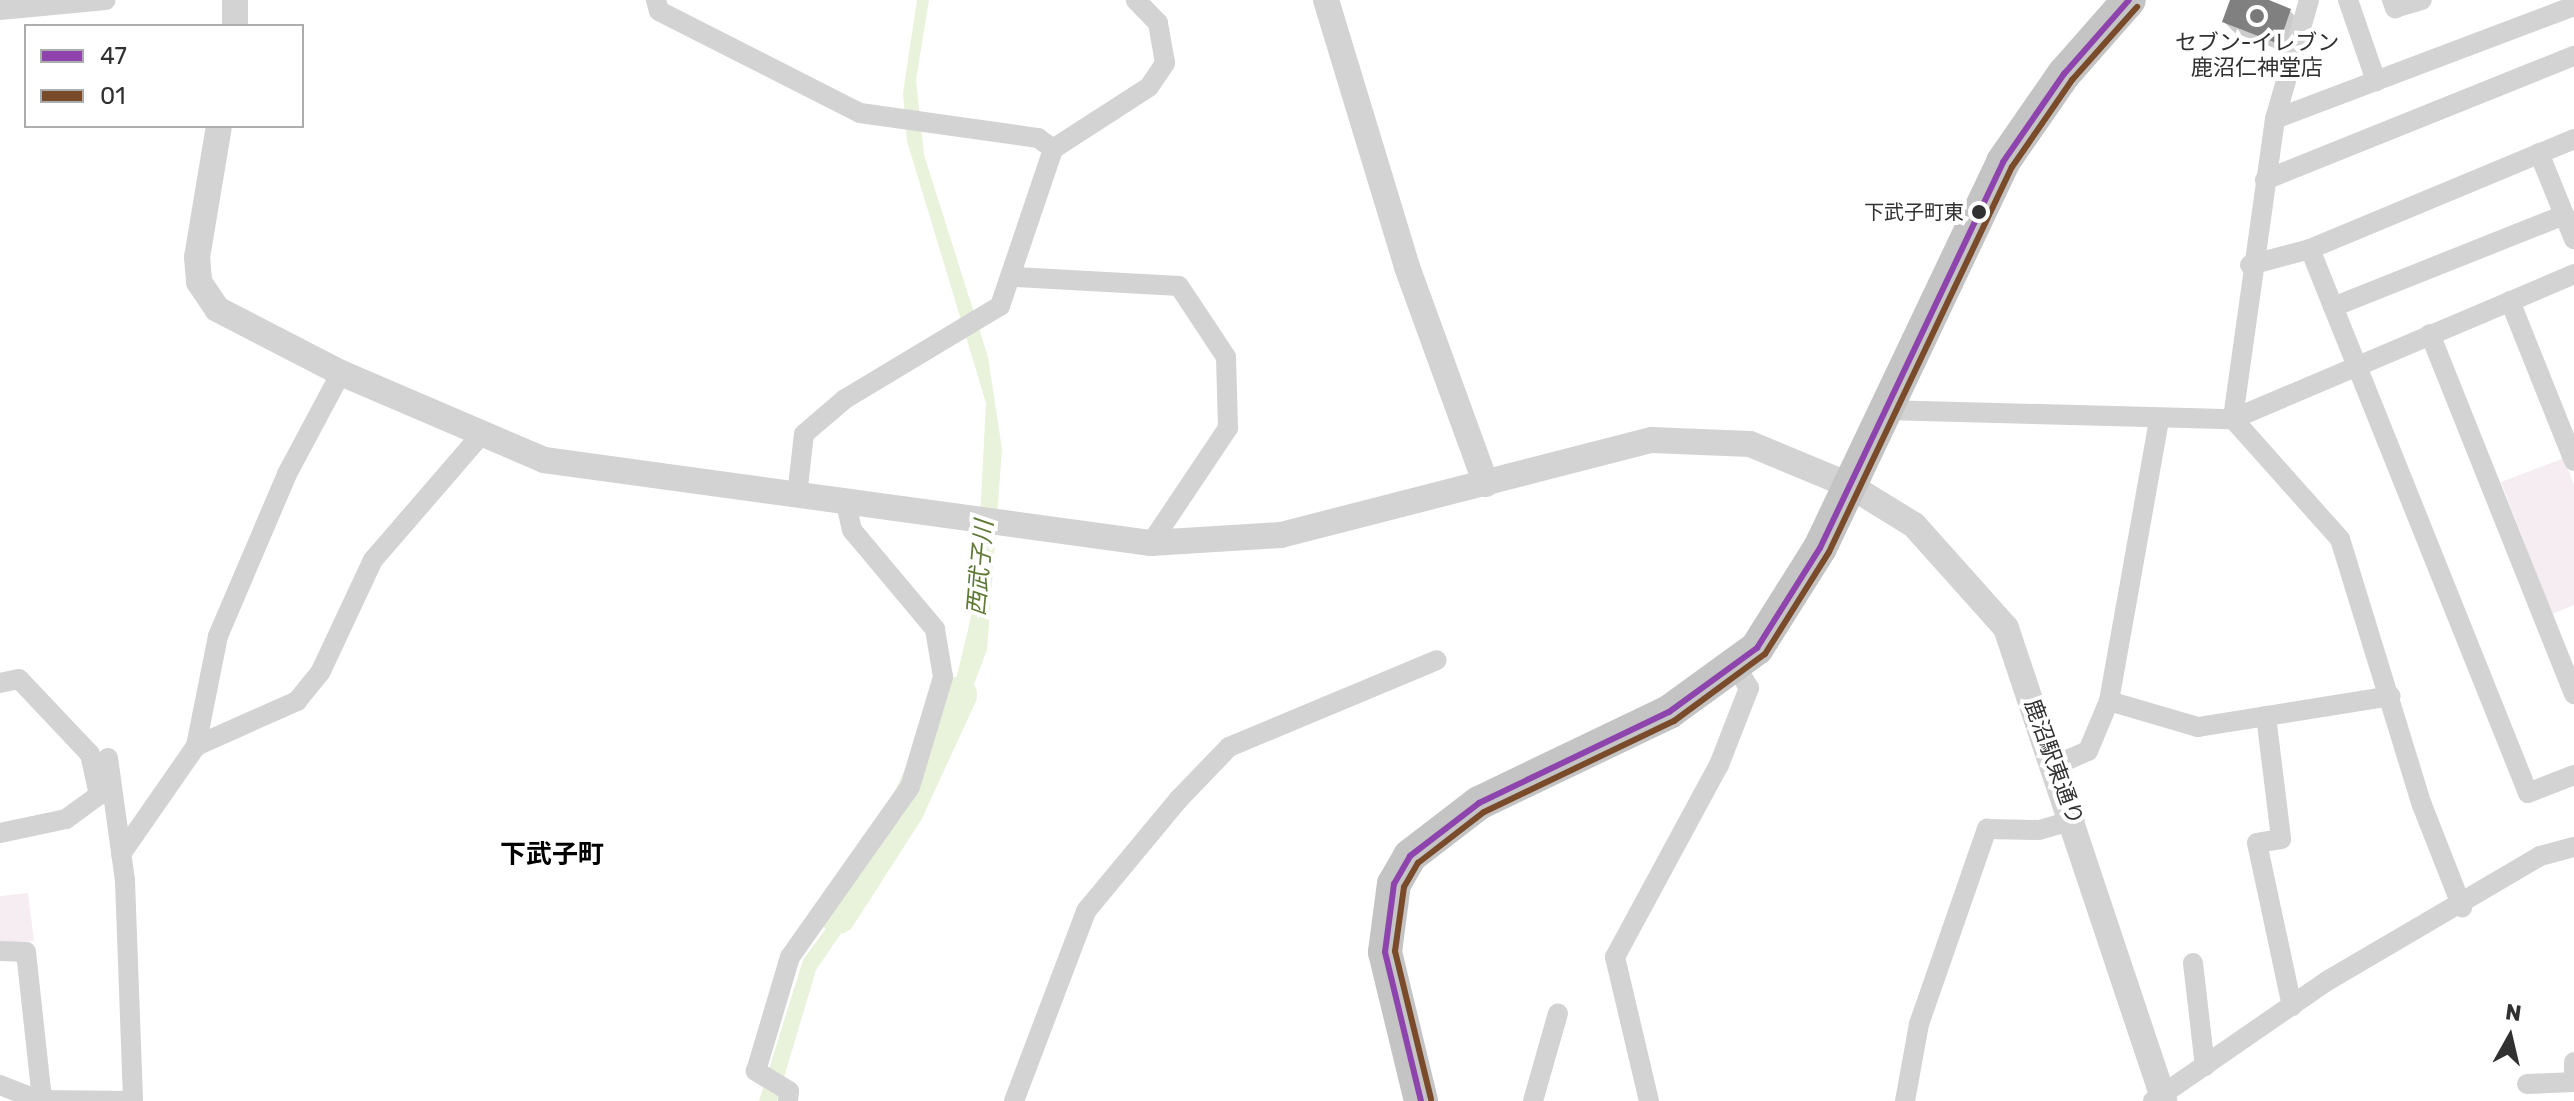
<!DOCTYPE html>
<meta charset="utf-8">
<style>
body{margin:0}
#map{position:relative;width:2574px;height:1101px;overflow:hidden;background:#fff;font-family:Rubik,"Noto Sans JP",sans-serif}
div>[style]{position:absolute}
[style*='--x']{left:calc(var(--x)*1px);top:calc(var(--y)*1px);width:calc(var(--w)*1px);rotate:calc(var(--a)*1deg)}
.green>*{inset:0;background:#f5edf2}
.water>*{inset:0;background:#e9f2db}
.shadow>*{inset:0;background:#0003}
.river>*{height:36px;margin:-18px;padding:0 18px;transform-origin:18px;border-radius:18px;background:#e9f2db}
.building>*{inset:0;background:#808080}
.minor>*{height:20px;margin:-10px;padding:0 10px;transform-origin:10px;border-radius:10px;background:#d3d3d3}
.tertiary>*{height:26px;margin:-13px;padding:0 13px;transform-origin:13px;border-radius:13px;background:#d3d3d3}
.trunk>*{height:34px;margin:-17px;padding:0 17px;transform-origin:17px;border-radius:17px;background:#c4c4c4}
.bus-1>*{height:6px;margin:-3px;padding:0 3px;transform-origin:3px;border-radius:3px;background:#8e44ad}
.bus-2>*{height:6px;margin:-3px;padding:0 3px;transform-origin:3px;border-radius:3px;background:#7a4b2a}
.dots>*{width:22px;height:22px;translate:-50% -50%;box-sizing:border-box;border:4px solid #fff;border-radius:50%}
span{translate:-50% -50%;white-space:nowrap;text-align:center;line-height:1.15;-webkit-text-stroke:8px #fff;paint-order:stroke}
.bus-label{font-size:20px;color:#313131}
.right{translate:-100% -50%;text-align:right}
.poi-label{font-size:22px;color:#313131}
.street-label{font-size:22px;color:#313131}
.water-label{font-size:24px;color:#5f7935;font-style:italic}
.quarter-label{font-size:26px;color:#000;font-weight:700}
.legend{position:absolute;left:24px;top:24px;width:280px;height:104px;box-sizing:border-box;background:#fff;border:2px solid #adadad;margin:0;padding:10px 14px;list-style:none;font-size:24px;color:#313131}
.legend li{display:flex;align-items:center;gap:16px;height:40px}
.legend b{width:40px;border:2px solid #adadad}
.north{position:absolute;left:2470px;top:997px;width:80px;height:80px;-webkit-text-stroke:6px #fff;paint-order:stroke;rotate:8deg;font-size:22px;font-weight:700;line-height:32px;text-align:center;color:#313131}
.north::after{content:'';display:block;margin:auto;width:28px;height:36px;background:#313131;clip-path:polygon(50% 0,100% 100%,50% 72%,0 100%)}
</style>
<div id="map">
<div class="green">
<div style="clip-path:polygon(2564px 458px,2574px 485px,2574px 605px,2552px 614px,2501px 482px)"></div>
<div style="clip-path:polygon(28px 893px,34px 941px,0 943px,0 896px)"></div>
</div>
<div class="water">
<div style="clip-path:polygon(917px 0,929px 0,916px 80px,924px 155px,988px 357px,1002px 449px,987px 650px,927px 807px,816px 970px,777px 1101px,759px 1101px,803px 960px,906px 819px,939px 751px,976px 596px,986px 403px,907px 141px,903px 93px)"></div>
</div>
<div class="shadow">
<div style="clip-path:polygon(2233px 0,2264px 0,2290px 11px,2301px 22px,2290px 54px,2235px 33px,2224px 22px)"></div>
</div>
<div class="river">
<div style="--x:838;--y:916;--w:126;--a:-57.3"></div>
<div style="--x:906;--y:810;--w:127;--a:-65.3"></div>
</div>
<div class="building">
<div style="clip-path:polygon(2230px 0,2269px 0,2291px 9px,2279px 44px,2222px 22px)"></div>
</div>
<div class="minor">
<div style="--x:656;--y:0;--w:11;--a:75"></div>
<div style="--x:659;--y:11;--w:225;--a:26.9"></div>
<div style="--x:860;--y:113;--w:180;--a:8"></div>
<div style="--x:1038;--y:138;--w:19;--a:36"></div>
<div style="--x:1053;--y:149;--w:114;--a:-32.9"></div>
<div style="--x:1149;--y:87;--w:29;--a:-56"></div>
<div style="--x:1165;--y:63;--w:41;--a:-99.9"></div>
<div style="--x:1158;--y:23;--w:32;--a:-134"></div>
<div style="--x:2309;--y:0;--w:124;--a:105.9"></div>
<div style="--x:2275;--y:119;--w:303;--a:98"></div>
<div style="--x:2233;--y:419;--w:161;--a:48.3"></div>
<div style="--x:2340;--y:539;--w:278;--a:72.9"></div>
<div style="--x:2422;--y:805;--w:110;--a:68.6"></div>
<div style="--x:2348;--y:0;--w:86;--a:70.9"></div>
<div style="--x:2392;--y:0;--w:9;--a:69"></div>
<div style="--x:2395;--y:8;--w:28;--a:-17"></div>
<div style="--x:0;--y:10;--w:106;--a:-5.4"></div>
<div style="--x:2275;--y:119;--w:320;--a:-20.7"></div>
<div style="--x:2539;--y:153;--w:93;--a:67.9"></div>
<div style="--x:2265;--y:180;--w:333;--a:-21.9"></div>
<div style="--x:2310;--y:249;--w:586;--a:68.16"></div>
<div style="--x:2528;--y:793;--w:49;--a:-21.4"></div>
<div style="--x:2250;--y:265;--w:62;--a:-14.9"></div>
<div style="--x:2310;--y:249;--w:286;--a:-22.6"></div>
<div style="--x:1014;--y:277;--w:165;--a:3.1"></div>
<div style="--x:1179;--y:286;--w:85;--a:56.5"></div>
<div style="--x:1226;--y:357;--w:71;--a:88.4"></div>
<div style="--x:1228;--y:428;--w:138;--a:123.8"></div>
<div style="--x:2510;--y:301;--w:172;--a:68.2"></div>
<div style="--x:2333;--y:307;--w:249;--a:-21.7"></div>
<div style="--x:2430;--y:334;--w:388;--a:68.2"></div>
<div style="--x:1884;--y:410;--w:349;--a:1.5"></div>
<div style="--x:2233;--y:419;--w:371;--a:-23"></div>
<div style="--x:797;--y:496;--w:62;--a:-83.6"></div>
<div style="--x:804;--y:434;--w:54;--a:-40.5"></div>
<div style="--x:845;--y:399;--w:181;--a:-31"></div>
<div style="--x:1000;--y:306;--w:166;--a:-71.3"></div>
<div style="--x:0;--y:683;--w:19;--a:-12"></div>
<div style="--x:19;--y:679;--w:103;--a:46.6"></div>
<div style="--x:90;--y:754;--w:42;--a:77.6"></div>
<div style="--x:99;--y:795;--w:41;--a:144"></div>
<div style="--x:66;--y:819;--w:67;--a:168"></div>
<div style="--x:2109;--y:701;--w:93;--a:16.3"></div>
<div style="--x:2198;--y:727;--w:195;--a:-9.1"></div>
<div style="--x:2266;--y:716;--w:124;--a:83"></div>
<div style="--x:2281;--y:839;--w:24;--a:171"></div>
<div style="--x:2257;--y:843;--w:167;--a:77.9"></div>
<div style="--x:196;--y:746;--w:111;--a:-24"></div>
<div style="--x:297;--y:701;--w:38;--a:-51"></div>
<div style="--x:321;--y:671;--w:123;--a:-64.9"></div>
<div style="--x:373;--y:560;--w:162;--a:-49.2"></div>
<div style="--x:108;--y:758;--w:124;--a:82.1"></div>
<div style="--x:125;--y:881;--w:217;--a:87.9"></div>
<div style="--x:2054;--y:766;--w:37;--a:-24"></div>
<div style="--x:2088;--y:751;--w:54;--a:-67.2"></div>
<div style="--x:2109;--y:701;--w:286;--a:-79.9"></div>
<div style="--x:121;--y:854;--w:131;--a:-55.2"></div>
<div style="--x:196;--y:746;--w:112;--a:-78.7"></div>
<div style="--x:218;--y:636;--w:176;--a:-66.9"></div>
<div style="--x:287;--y:474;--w:115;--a:-61.9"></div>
<div style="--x:0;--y:951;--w:26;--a:2"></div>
<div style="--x:26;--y:952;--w:149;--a:83.8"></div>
<div style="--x:2193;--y:963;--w:104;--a:83.4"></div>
<div style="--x:2527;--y:1084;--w:47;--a:-2.4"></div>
<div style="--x:2574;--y:1082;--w:20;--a:-90"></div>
<div style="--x:0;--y:1085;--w:41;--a:21.5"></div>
<div style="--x:38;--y:1100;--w:95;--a:0.6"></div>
<div style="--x:788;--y:1101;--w:10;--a:-84"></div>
<div style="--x:789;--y:1091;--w:39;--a:-149"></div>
<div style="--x:756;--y:1071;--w:119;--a:-73.4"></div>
<div style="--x:790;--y:957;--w:208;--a:-54.8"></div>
<div style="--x:910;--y:787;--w:115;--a:-73.3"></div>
<div style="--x:943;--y:677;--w:49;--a:-99.5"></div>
<div style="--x:935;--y:629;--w:129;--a:-130"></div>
<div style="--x:852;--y:530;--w:26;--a:-103"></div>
<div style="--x:1014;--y:1101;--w:203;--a:-69.2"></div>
<div style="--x:1086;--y:911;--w:144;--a:-50.3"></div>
<div style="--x:1178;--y:800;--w:74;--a:-46.1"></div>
<div style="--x:1229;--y:747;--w:225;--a:-22.7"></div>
<div style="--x:1533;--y:1101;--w:91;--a:-74.1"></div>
<div style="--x:1649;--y:1101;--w:148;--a:-103.3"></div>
<div style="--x:1615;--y:957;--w:218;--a:-61.6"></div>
<div style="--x:1719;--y:765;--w:83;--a:-68.7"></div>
<div style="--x:1749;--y:688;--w:23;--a:-121"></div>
<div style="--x:1905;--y:1101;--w:78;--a:-79.7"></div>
<div style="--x:1919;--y:1024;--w:207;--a:-70.8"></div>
<div style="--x:1987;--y:829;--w:52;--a:1.1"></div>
<div style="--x:2039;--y:830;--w:37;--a:-16"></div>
<div style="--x:2153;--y:1101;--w:211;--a:-34.6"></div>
<div style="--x:2327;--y:981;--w:247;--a:-30.4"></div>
<div style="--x:2540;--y:856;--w:35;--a:-15"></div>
</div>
<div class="tertiary">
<div style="--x:235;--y:0;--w:26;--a:90"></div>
<div style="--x:1326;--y:0;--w:279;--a:73.1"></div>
<div style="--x:1407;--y:267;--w:231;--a:70"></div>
<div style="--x:219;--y:126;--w:133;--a:99.5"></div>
<div style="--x:197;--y:257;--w:25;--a:85"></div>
<div style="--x:199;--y:282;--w:32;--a:56"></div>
<div style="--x:217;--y:309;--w:140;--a:27.3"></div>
<div style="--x:341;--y:373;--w:221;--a:23.2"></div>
<div style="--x:544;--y:460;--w:613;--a:7.79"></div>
<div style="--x:1151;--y:543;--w:130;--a:-3.5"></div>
<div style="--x:1281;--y:535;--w:383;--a:-14.4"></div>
<div style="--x:1652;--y:440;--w:98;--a:2.3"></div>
<div style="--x:1750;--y:444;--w:107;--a:22.5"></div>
<div style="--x:1849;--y:485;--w:76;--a:31.6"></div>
<div style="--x:1914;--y:525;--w:138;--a:48.2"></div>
<div style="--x:2006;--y:628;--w:499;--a:71.5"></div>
</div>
<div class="trunk">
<div style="--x:1421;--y:1101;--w:153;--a:-103.6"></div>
<div style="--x:1385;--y:952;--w:69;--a:-82.5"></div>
<div style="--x:1394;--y:884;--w:32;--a:-60"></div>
<div style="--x:1410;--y:856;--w:87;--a:-37.5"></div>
<div style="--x:1479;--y:803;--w:211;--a:-25.6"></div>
<div style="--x:1669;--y:712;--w:109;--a:-36"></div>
<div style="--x:1757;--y:648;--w:118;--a:-57.8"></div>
<div style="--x:1820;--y:548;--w:427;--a:-64.6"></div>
<div style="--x:2003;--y:162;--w:107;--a:-55.3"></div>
<div style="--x:2064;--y:74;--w:98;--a:-48.7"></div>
</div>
<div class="bus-1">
<div style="--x:1421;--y:1101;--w:153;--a:-103.6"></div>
<div style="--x:1385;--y:952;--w:69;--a:-82.5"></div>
<div style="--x:1394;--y:884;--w:32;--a:-60"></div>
<div style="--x:1410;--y:856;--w:87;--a:-37.5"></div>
<div style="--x:1479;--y:803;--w:211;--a:-25.6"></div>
<div style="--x:1669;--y:712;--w:109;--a:-36"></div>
<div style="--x:1757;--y:648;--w:118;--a:-57.8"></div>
<div style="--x:1820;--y:548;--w:427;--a:-64.6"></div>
<div style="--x:2003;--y:162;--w:107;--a:-55.3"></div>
<div style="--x:2064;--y:74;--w:98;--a:-48.7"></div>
</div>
<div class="bus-2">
<div style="--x:1431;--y:1099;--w:152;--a:-103.7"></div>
<div style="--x:1395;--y:951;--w:65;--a:-82"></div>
<div style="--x:1404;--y:887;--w:28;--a:-60"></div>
<div style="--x:1418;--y:863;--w:83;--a:-37.7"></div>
<div style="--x:1484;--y:812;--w:211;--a:-25.6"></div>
<div style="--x:1674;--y:721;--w:113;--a:-36.4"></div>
<div style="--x:1765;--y:654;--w:120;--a:-57.9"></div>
<div style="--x:1829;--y:552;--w:426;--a:-64.6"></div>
<div style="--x:2012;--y:167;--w:106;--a:-55.4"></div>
<div style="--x:2072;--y:80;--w:98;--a:-48.3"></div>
</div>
<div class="dots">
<div style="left:2257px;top:16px;background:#797979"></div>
<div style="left:1979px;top:212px;background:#313131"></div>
</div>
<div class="bus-label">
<span class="right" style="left:1964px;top:212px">下武子町東</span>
</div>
<div class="poi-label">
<span style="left:2257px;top:55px">セブン-イレブン<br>鹿沼仁神堂店</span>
</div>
<div class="street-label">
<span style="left:2054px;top:762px;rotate:70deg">鹿沼駅東通り</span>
</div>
<div class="water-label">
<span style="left:981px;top:568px;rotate:-85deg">西武子川</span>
</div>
<div class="quarter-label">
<span style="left:552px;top:855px">下武子町</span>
</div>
<ul class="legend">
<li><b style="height:10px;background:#8e44ad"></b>47</li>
<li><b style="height:10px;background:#7a4b2a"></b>01</li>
</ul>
<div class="north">N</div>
</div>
